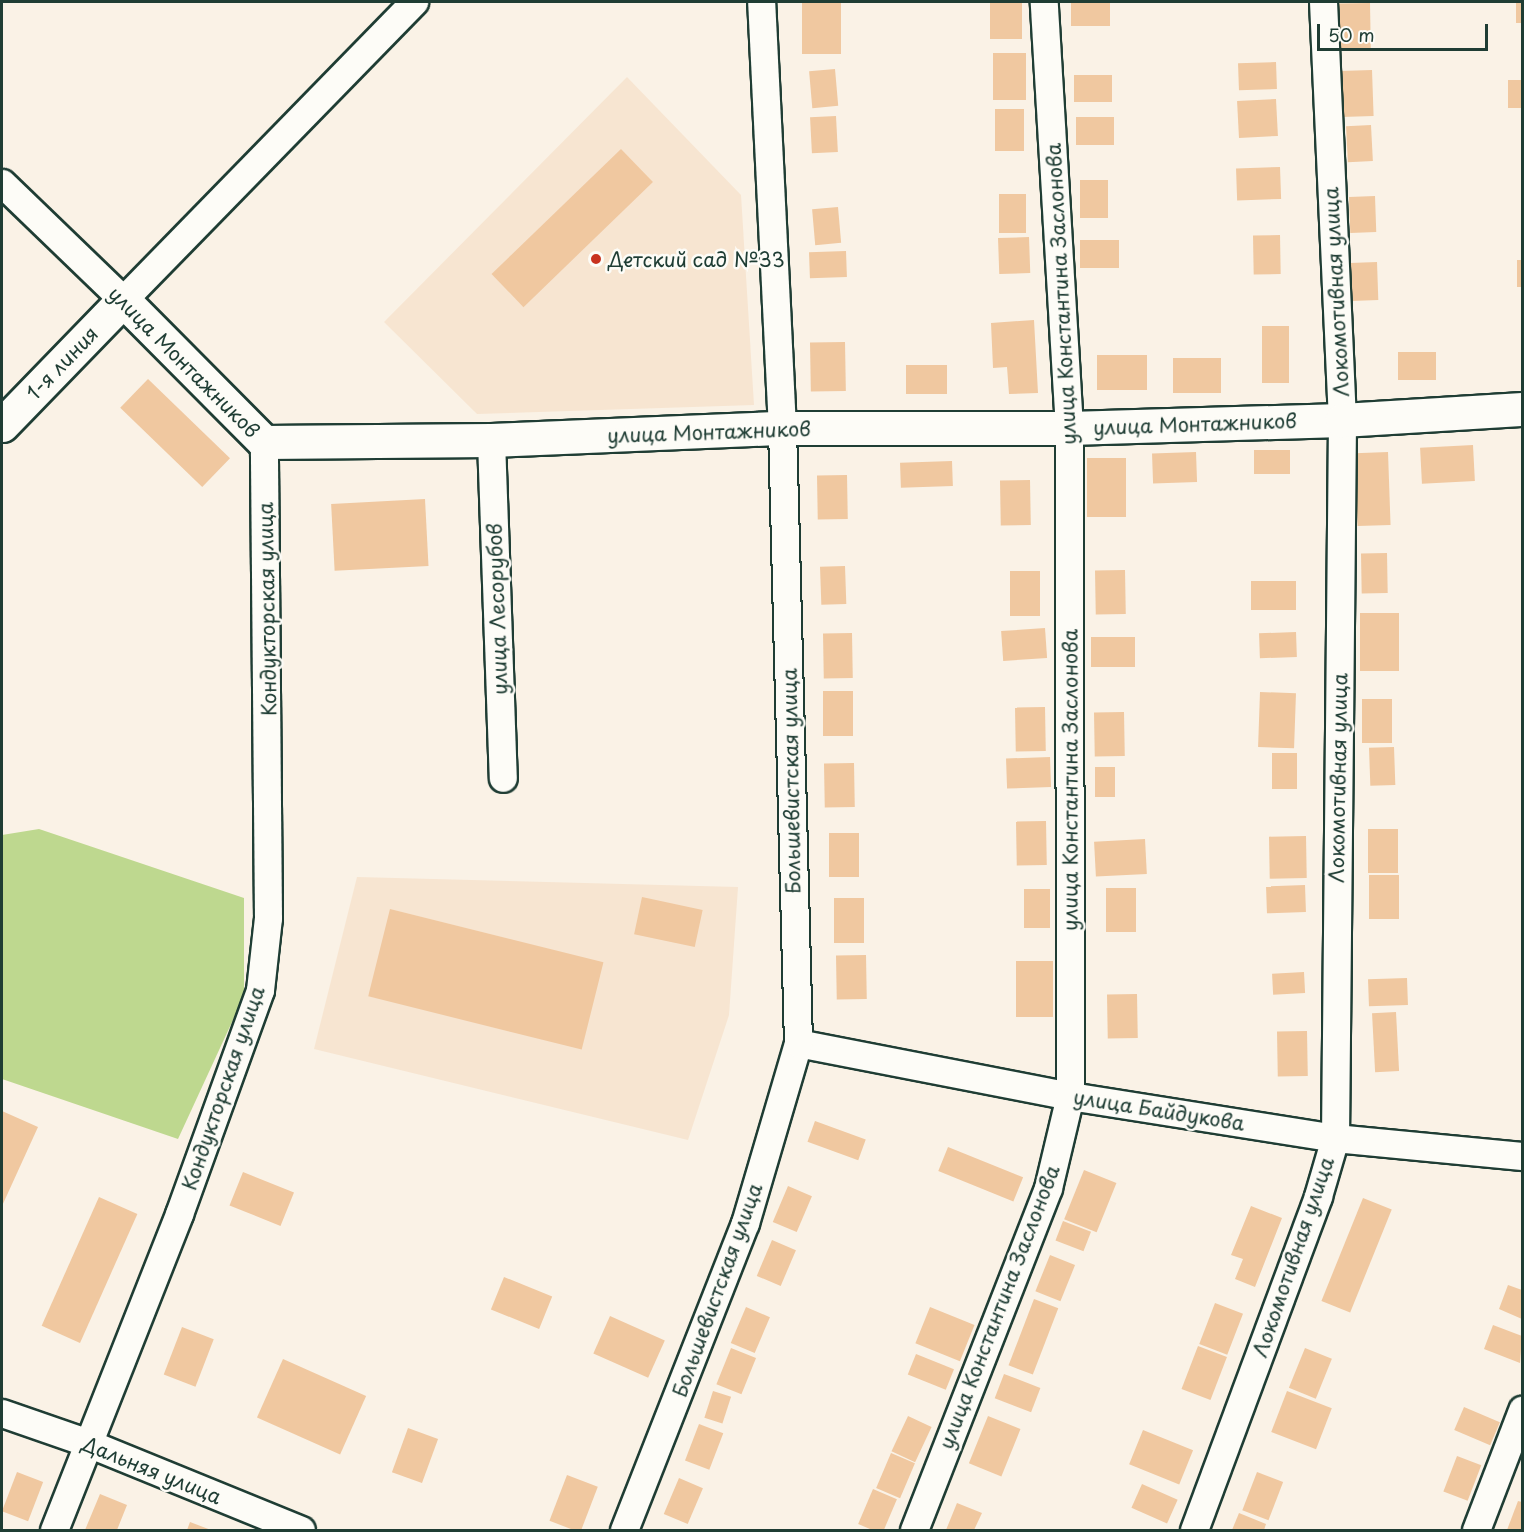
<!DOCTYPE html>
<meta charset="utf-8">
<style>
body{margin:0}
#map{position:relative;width:1524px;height:1532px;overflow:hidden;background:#faf2e6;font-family:"Playpen Sans",sans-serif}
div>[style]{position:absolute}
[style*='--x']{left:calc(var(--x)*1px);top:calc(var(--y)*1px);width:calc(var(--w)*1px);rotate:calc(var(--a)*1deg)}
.built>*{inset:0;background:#f7e5d1}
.green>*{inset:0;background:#bed88f}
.building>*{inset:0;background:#f0c8a0;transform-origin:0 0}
.roads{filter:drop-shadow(2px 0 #1f3d34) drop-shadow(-2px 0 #1f3d34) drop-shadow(0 2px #1f3d34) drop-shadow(0 -2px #1f3d34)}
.street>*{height:27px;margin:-13.5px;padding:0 13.5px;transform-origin:13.5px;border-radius:13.5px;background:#fdfcf7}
.secondary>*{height:33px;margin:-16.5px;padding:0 16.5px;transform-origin:16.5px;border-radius:16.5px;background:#fdfcf7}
.dots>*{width:16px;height:16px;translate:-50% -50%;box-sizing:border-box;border:3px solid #fdfcf7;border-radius:50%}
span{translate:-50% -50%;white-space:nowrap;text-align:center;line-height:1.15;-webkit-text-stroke:5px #fdfcf7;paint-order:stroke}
.poi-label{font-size:20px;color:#1f3d34}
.left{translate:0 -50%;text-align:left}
.street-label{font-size:20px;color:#1f3d34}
.frame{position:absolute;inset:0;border:3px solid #1f3d34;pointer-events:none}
.scale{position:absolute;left:1317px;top:24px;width:171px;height:27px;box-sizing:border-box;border:3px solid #1f3d34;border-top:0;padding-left:8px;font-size:18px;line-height:21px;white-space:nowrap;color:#1f3d34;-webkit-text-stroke:4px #fdfcf7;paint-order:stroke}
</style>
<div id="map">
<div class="built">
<div style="clip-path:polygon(627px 77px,741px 195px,754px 405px,477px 414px,384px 322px)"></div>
<div style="clip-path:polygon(357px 877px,738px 887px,729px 1015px,688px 1140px,314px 1049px)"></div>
</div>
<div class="green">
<div style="clip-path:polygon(39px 829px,244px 898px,244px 996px,178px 1139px,2px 1079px,2px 835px)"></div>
</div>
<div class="building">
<div style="left:802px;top:2px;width:39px;height:52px"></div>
<div style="left:990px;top:2px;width:32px;height:37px"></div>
<div style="left:1071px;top:2px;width:39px;height:24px"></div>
<div style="left:1516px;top:2px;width:6px;height:21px"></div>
<div style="left:1370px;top:3px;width:45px;height:32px;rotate:89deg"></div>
<div style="left:1026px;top:53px;width:47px;height:33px;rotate:90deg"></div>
<div style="left:1276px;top:62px;width:27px;height:38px;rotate:88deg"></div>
<div style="left:835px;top:69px;width:37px;height:26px;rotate:85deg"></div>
<div style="left:1372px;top:70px;width:46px;height:32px;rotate:88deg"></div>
<div style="left:1112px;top:75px;width:27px;height:38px;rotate:90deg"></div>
<div style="left:1522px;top:80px;width:28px;height:14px;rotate:90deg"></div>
<div style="left:1276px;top:99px;width:37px;height:39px;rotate:87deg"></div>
<div style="left:995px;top:109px;width:29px;height:42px"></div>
<div style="left:836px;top:116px;width:36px;height:26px;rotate:87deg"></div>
<div style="left:1076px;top:117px;width:38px;height:28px"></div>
<div style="left:1371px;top:125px;width:36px;height:25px;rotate:87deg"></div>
<div style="left:621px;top:149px;width:46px;height:180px;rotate:46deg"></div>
<div style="left:1280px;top:167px;width:32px;height:44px;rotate:88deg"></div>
<div style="left:1080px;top:180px;width:28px;height:38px"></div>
<div style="left:999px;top:194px;width:27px;height:39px"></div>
<div style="left:1375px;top:196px;width:36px;height:26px;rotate:88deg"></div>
<div style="left:838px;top:207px;width:36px;height:26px;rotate:85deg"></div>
<div style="left:1280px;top:235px;width:39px;height:27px;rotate:89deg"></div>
<div style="left:1029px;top:237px;width:36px;height:31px;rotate:88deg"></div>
<div style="left:1080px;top:240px;width:39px;height:28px"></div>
<div style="left:846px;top:251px;width:26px;height:37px;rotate:88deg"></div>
<div style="left:1517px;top:260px;width:5px;height:27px"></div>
<div style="left:1377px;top:262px;width:38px;height:27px;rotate:88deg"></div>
<div style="clip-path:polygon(1034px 320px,1038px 393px,1009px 394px,1007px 367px,993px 368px,991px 323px)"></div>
<div style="left:1262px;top:326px;width:27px;height:57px"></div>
<div style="left:845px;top:342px;width:49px;height:35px;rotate:89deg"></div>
<div style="left:1398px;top:352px;width:38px;height:28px"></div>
<div style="left:1147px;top:355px;width:35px;height:50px;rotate:90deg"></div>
<div style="left:1173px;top:358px;width:48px;height:35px"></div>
<div style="left:947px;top:365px;width:29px;height:41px;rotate:90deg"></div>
<div style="left:148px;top:379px;width:114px;height:40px;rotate:44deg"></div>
<div style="left:1473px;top:445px;width:36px;height:53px;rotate:87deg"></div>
<div style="left:1254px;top:450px;width:36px;height:24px"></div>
<div style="left:1196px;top:452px;width:30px;height:44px;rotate:88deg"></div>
<div style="left:1388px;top:452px;width:73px;height:33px;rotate:88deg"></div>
<div style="left:1087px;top:458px;width:39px;height:59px"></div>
<div style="left:952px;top:461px;width:25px;height:52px;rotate:88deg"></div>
<div style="left:847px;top:475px;width:44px;height:30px;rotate:89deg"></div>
<div style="left:1030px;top:480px;width:45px;height:30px;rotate:89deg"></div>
<div style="left:425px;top:499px;width:67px;height:94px;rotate:87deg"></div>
<div style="left:1387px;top:553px;width:40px;height:26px;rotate:89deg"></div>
<div style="left:845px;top:566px;width:38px;height:25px;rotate:88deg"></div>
<div style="left:1125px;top:570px;width:44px;height:30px;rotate:89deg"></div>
<div style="left:1010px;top:571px;width:30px;height:45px"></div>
<div style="left:1296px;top:581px;width:29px;height:45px;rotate:90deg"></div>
<div style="left:1360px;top:613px;width:39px;height:58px"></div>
<div style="left:1045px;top:628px;width:30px;height:44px;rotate:86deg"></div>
<div style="left:1296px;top:632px;width:25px;height:37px;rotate:88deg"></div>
<div style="left:852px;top:633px;width:45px;height:29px;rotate:89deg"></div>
<div style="left:1091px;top:637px;width:44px;height:30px"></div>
<div style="left:823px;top:691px;width:30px;height:45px"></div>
<div style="left:1260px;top:692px;width:36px;height:55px;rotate:2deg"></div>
<div style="left:1362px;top:699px;width:30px;height:44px"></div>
<div style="left:1045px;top:707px;width:44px;height:30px;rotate:89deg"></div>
<div style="left:1124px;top:712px;width:44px;height:30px;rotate:89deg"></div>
<div style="left:1394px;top:747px;width:38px;height:25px;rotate:88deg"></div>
<div style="left:1297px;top:753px;width:36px;height:25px;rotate:90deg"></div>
<div style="left:1050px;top:757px;width:30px;height:44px;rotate:88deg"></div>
<div style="left:854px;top:763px;width:44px;height:30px;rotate:89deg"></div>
<div style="left:1095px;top:767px;width:20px;height:30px"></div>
<div style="left:1046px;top:821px;width:44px;height:30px;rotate:89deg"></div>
<div style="left:1368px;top:829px;width:30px;height:44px"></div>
<div style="left:829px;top:833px;width:30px;height:44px"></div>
<div style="left:1306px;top:836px;width:42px;height:37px;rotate:89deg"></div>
<div style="left:1145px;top:839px;width:35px;height:51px;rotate:87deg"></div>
<div style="left:1399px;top:875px;width:44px;height:30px;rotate:90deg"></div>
<div style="left:1305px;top:885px;width:27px;height:39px;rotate:88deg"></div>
<div style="left:1106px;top:888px;width:30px;height:44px"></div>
<div style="left:1024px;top:889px;width:26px;height:39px"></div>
<div style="left:642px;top:897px;width:62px;height:38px;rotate:12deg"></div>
<div style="left:834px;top:898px;width:30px;height:45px"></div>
<div style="left:390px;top:909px;width:220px;height:90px;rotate:14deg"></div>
<div style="left:866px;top:955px;width:44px;height:30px;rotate:89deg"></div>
<div style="left:1016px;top:961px;width:37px;height:56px"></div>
<div style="left:1304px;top:972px;width:21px;height:32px;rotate:87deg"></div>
<div style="left:1407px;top:978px;width:27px;height:39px;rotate:88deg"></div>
<div style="left:1137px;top:994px;width:44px;height:30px;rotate:89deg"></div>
<div style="left:1396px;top:1012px;width:59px;height:24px;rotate:87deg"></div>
<div style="left:1307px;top:1031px;width:45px;height:30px;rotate:89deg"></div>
<div style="clip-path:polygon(2px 1111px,38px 1127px,2px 1206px)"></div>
<div style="left:815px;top:1121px;width:54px;height:22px;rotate:20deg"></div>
<div style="left:948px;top:1147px;width:81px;height:26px;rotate:22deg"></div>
<div style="left:1084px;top:1170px;width:35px;height:53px;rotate:22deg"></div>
<div style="left:243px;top:1172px;width:55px;height:36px;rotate:22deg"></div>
<div style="left:788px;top:1186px;width:26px;height:39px;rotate:23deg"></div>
<div style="left:99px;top:1197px;width:42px;height:141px;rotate:24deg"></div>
<div style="left:1363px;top:1198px;width:31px;height:111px;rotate:22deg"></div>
<div style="clip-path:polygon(1251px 1206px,1282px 1218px,1255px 1287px,1235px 1279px,1243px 1259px,1231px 1255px)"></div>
<div style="left:1063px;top:1221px;width:30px;height:21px;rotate:21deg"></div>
<div style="left:772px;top:1240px;width:26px;height:39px;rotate:23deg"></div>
<div style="left:1050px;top:1255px;width:27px;height:39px;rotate:22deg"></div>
<div style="left:504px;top:1277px;width:52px;height:35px;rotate:22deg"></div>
<div style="clip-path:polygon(1508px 1285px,1522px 1290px,1522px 1319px,1499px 1309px)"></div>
<div style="left:1034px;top:1299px;width:26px;height:71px;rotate:21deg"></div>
<div style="left:1215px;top:1303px;width:30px;height:44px;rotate:21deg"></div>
<div style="left:746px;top:1307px;width:26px;height:39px;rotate:23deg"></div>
<div style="left:930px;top:1307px;width:48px;height:39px;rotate:22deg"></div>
<div style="left:610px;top:1316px;width:60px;height:41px;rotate:24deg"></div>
<div style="clip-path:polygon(1493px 1325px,1522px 1336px,1520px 1363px,1484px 1349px)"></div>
<div style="left:182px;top:1327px;width:34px;height:51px;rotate:21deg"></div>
<div style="left:1198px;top:1346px;width:31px;height:46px;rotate:21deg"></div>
<div style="left:731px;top:1348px;width:27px;height:39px;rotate:22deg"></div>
<div style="left:1305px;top:1348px;width:29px;height:43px;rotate:22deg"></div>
<div style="left:916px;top:1354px;width:41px;height:22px;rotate:22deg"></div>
<div style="left:283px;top:1359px;width:91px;height:64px;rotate:24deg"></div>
<div style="left:1004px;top:1374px;width:39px;height:26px;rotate:21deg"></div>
<div style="left:713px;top:1391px;width:19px;height:28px;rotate:18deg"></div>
<div style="left:1287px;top:1391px;width:48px;height:44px;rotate:21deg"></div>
<div style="left:1464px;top:1407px;width:39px;height:25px;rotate:23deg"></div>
<div style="left:908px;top:1416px;width:26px;height:39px;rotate:25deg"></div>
<div style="left:988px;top:1416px;width:35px;height:51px;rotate:22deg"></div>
<div style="left:699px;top:1424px;width:26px;height:39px;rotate:21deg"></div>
<div style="left:408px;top:1428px;width:32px;height:47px;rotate:20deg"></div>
<div style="left:1143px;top:1430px;width:54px;height:37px;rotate:22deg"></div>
<div style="left:891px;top:1453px;width:26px;height:38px;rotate:23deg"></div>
<div style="left:1457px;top:1456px;width:26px;height:38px;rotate:21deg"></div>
<div style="left:17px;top:1472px;width:28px;height:42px;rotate:21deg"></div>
<div style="left:1257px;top:1472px;width:28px;height:41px;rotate:21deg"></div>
<div style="left:567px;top:1475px;width:33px;height:49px;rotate:21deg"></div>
<div style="left:679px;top:1478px;width:26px;height:39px;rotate:23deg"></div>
<div style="left:1142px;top:1484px;width:39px;height:26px;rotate:24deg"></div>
<div style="left:873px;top:1489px;width:26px;height:38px;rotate:23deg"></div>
<div style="clip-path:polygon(100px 1494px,127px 1505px,117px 1530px,85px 1530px)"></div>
<div style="clip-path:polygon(1518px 1501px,1522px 1502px,1522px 1530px,1507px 1530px)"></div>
<div style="clip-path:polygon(957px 1503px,982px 1513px,974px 1530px,946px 1530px)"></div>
<div style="clip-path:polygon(1239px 1513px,1266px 1524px,1264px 1530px,1232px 1530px)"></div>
<div style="clip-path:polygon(190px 1522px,211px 1530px,187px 1530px)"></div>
</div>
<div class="roads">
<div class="street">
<div style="--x:2;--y:183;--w:168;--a:44"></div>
<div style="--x:123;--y:300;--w:417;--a:-45.7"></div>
<div style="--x:491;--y:440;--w:338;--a:88"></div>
<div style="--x:798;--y:1043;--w:277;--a:11"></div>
<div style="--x:1070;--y:1096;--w:268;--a:9"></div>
<div style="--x:1335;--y:1138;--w:188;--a:5.5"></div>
<div style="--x:2;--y:1413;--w:91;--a:19.2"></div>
<div style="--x:88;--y:1443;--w:230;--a:22.2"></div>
<div style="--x:54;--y:1530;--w:340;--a:-68.4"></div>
<div style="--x:179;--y:1214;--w:238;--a:-70.1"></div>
<div style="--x:260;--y:990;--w:72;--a:-83.7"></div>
<div style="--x:268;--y:918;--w:476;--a:-90.5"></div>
<div style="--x:624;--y:1530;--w:330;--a:-68.5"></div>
<div style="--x:745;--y:1223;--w:188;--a:-73.6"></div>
<div style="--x:798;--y:1043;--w:615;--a:-91.49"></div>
<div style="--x:782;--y:428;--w:427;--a:-92.8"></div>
<div style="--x:914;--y:1530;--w:367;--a:-68.6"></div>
<div style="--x:1048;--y:1188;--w:95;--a:-76.6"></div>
<div style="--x:1070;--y:1096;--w:668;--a:-90.09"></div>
<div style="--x:1069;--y:428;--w:427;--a:-93.4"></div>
<div style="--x:1194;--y:1530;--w:356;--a:-69.6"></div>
<div style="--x:1318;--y:1196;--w:60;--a:-73.7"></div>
<div style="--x:1335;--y:1138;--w:718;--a:-89.44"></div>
<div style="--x:1342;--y:420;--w:418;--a:-92.6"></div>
<div style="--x:1476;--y:1530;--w:129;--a:-69"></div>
</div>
<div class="secondary">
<div style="--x:2;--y:425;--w:174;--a:-45.9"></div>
<div style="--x:123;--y:300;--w:200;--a:45.2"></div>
<div style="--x:264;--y:442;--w:227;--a:-0.5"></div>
<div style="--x:491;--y:440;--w:291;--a:-2.4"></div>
<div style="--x:782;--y:428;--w:287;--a:0"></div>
<div style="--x:1069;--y:428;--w:273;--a:-1.7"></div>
<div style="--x:1342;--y:420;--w:180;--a:-3.5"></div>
</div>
</div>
<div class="dots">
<div style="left:596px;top:259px;background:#c8321e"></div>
</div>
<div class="poi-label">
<span class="left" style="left:608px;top:259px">Детский сад №33</span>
</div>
<div class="street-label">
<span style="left:1336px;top:292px;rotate:-93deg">Локомотивная улица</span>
<span style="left:1061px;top:294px;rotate:-93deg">улица Константина Заслонова</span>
<span style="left:184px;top:362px;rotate:45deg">улица Монтажников</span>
<span style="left:62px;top:363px;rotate:-46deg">1-я линия</span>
<span style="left:1195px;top:424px;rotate:-2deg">улица Монтажников</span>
<span style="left:709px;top:432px;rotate:-2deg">улица Монтажников</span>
<span style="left:267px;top:609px;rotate:-91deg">Кондукторская улица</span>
<span style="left:497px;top:609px;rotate:-92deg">улица Лесорубов</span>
<span style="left:1338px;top:778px;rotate:-89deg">Локомотивная улица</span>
<span style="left:1070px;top:780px;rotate:-90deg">улица Константина Заслонова</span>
<span style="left:791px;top:781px;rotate:-91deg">Большевистская улица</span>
<span style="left:223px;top:1088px;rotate:-71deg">Кондукторская улица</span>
<span style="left:1159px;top:1110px;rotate:9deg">улица Байдукова</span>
<span style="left:1293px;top:1257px;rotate:-71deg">Локомотивная улица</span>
<span style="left:717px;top:1290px;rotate:-70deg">Большевистская улица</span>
<span style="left:999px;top:1307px;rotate:-69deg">улица Константина Заслонова</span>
<span style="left:152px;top:1470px;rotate:22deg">Дальняя улица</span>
</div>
<div class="frame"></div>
<div class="scale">50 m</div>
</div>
